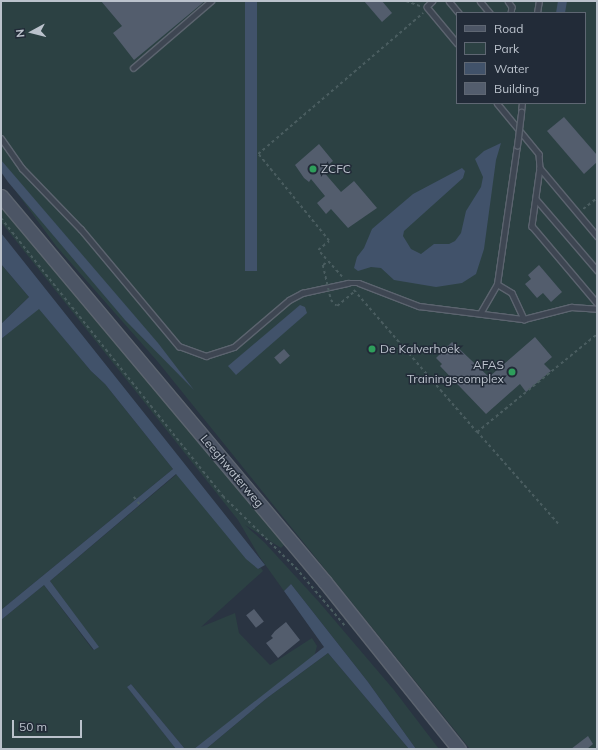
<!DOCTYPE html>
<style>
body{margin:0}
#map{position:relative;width:598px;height:750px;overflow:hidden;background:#2a3442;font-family:Mulish,sans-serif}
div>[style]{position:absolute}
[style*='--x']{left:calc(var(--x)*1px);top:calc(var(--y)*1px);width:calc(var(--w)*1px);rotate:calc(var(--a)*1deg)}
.green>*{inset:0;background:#2c4143}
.water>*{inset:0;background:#41526a;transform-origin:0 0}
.building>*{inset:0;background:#535d6d;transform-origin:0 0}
.path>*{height:1.5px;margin-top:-0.75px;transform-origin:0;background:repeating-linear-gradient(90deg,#4a5d60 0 3px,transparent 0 6px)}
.roads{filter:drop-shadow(1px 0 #5c646f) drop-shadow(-1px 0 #5c646f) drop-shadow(0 1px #5c646f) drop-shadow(0 -1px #5c646f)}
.service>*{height:4.5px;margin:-2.25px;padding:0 2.25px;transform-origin:2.25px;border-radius:2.25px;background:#3e4652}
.secondary>*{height:13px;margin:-6.5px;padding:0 6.5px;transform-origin:6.5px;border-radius:6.5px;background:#4c5565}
.path-bridge>*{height:1.5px;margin-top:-0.75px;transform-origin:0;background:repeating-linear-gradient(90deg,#4a5d60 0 3px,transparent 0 6px)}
.bridges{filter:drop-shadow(1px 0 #5c646f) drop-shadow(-1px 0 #5c646f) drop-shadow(0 1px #5c646f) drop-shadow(0 -1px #5c646f)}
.service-bridge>*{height:4.5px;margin:-2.25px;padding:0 2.25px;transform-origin:2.25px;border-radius:2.25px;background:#3e4652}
.dots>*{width:11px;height:11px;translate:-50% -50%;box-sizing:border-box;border:2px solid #222b38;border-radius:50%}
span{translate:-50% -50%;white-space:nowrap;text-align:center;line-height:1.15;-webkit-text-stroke:3px #222b38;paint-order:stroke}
.poi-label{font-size:12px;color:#bbc2cc}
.left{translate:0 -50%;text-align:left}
.right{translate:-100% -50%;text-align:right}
.street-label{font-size:12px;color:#bbc2cc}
.frame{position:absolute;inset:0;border:2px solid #bbc2cc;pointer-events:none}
.legend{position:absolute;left:456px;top:12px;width:130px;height:92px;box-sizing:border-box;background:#222b38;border:1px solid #5f6773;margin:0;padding:5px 7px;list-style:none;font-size:12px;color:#bbc2cc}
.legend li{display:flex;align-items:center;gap:8px;height:20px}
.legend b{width:20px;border:1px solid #5f6773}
.north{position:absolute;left:12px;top:12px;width:40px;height:40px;-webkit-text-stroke:3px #222b38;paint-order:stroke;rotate:263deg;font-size:11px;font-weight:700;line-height:16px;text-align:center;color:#bbc2cc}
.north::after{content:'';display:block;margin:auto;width:14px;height:18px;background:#bbc2cc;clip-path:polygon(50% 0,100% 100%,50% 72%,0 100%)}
.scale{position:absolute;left:12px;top:720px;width:70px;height:18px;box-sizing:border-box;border:2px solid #bbc2cc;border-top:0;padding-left:5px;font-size:12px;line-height:14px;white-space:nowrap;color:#bbc2cc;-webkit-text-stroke:3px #222b38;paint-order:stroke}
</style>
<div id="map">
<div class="green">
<div style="clip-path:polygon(evenodd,1px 1px,597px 1px,597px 749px,470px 749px,158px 362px,56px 246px,1px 171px,1px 1px,457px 13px,585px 13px,585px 103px,457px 103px,457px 13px)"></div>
<div style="clip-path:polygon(1px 202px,285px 544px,281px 548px,245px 525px,265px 543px,319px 602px,394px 690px,439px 749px,416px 749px,368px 682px,291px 584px,284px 591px,259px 556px,238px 520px,1px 222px)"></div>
<div style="clip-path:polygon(1px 264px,29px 297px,1px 324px)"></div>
<div style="clip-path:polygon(39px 308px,91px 371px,105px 384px,173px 469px,1px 610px,1px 339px)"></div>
<div style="clip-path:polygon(177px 474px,258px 569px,261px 568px,263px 571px,201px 627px,235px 613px,239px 633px,270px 665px,312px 638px,317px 646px,314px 657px,194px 749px,185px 749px,131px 684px,127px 687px,176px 749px,1px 749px,1px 620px,44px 585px,93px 650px,98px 647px,50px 581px)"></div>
<div style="clip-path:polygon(328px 653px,409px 749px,206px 749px,267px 698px)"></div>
</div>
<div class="water">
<div style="left:245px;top:1px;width:12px;height:270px"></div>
<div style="clip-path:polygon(558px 1px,567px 1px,565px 13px,556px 13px)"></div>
<div style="clip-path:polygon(501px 143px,496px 160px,484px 249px,476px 274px,462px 283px,436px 287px,394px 280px,381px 268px,371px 267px,358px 271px,354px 268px,357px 257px,364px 248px,372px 229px,413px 194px,462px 168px,465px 171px,463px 178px,404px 231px,403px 236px,411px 249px,421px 254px,434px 244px,449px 244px,455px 241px,461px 233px,466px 211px,481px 187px,483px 177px,475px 159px,484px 151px)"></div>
<div style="clip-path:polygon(1px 160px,158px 343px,194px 390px,125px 320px,8px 182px,1px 172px)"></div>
<div style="clip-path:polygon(1px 233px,265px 565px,258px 569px,246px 559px,176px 474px,50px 581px,99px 647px,94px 650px,44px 585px,1px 620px,1px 610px,173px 469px,105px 384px,91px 371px,39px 309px,1px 339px,1px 324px,29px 297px,1px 264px)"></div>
<div style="clip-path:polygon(300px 305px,305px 307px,307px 313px,236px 375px,228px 366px)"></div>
<div style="clip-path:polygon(291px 584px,368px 682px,416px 749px,409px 749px,328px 653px,267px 698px,206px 749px,194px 749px,324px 647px,284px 591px)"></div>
<div style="clip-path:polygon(131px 684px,185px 749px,176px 749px,127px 687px)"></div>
</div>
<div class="building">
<div style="clip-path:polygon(101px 1px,205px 1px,134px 60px,113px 33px,122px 26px)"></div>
<div style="clip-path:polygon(364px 1px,382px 1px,392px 13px,382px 22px)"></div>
<div style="clip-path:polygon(564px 117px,597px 155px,597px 162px,584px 174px,547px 131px)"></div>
<div style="clip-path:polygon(319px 144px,333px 161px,322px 170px,341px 192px,354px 181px,377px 208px,348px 228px,331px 209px,326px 214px,317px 203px,325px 196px,311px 179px,309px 182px,304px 178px,295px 165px)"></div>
<div style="clip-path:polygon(539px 265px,562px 292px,551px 302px,543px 293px,537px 298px,525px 284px,531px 279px,528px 275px)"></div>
<div style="clip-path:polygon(535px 337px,552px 357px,544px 364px,551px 371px,526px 392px,520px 384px,486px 414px,440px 366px,442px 364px,436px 358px,452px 342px,489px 377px)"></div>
<div style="left:284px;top:349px;width:9px;height:13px;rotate:49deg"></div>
<div style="left:254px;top:609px;width:16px;height:10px;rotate:52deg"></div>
<div style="clip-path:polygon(286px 622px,300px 640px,278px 658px,266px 643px,273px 638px,271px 636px,275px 631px)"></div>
<div style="clip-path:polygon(588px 736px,593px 744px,587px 749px,571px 749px)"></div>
</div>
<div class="path">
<div style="--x:406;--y:1;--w:15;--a:20"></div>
<div style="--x:583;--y:209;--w:18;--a:-38"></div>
<div style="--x:1;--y:218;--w:356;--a:51.4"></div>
<div style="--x:223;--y:496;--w:103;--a:44.6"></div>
<div style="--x:296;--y:568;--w:77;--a:49.7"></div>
<div style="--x:323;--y:265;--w:6;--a:-39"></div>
<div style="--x:342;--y:277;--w:36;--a:-132"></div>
<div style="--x:318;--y:250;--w:14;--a:-39"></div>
<div style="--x:329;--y:241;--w:112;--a:-129.2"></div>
<div style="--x:258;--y:154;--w:217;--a:-40.5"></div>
<div style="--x:354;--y:290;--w:188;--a:49.1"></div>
<div style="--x:331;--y:300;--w:8;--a:45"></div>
<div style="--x:337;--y:306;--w:23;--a:-40"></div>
<div style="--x:134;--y:497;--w:11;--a:52"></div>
<div style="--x:558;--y:524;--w:123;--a:-131.4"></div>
<div style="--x:477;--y:432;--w:155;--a:-39.2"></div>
</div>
<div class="roads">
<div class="service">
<div style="--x:433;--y:1;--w:8;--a:135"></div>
<div style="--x:427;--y:7;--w:47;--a:50.2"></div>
<div style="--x:449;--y:1;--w:16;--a:50"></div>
<div style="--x:480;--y:1;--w:16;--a:50"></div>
<div style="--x:508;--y:1;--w:7;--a:56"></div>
<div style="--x:512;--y:7;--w:6;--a:99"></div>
<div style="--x:537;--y:13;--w:12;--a:-81"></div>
<div style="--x:133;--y:68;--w:103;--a:-40.7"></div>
<div style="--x:497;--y:103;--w:66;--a:50.5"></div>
<div style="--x:539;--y:154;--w:14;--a:86"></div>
<div style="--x:540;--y:168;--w:89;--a:50"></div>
<div style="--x:521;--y:112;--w:9;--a:-84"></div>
<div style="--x:1;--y:138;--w:37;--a:55"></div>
<div style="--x:22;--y:168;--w:85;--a:46"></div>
<div style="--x:81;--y:229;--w:153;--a:50.1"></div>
<div style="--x:179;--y:346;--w:29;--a:20"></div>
<div style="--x:206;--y:356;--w:29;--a:-18"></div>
<div style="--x:234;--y:347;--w:72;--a:-40.5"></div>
<div style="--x:289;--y:300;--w:15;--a:-28"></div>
<div style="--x:302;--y:293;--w:47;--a:-12.3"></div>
<div style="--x:348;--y:283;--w:11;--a:0"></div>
<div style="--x:359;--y:283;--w:64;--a:21"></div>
<div style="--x:419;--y:306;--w:106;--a:7.1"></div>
<div style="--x:524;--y:319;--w:49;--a:-14.3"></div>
<div style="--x:571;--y:307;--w:26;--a:4"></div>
<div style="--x:540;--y:168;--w:59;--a:97.9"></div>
<div style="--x:532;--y:226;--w:101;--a:49.8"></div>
<div style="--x:536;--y:199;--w:94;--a:49.3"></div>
<div style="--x:497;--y:284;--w:17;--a:31"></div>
<div style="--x:512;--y:293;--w:29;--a:65"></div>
<div style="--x:481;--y:312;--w:32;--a:-60"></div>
<div style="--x:497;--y:284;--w:139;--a:-81.8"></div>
</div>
<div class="secondary">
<div style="--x:1;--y:196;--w:504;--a:49.99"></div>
<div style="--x:325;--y:582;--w:214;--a:51.3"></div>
</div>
</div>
<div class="path-bridge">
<div style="--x:323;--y:265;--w:36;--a:77"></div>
</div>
<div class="bridges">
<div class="service-bridge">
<div style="--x:517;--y:146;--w:34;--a:-83"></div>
</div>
</div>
<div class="dots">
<div style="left:313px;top:169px;background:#2e9e5b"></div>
<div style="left:372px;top:349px;background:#2e9e5b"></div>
<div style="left:512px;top:372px;background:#2e9e5b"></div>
</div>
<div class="poi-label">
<span class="left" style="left:321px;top:169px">ZCFC</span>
<span class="left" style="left:380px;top:349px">De Kalverhoek</span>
<span class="right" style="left:504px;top:372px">AFAS<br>Trainingscomplex</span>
</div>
<div class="street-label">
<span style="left:232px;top:471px;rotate:50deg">Leeghwaterweg</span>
</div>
<div class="frame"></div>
<ul class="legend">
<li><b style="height:5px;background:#4c5565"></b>Road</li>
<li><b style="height:11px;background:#2c4143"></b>Park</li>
<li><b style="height:11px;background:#41526a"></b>Water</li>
<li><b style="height:11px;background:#535d6d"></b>Building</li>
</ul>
<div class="north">N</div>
<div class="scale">50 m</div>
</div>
